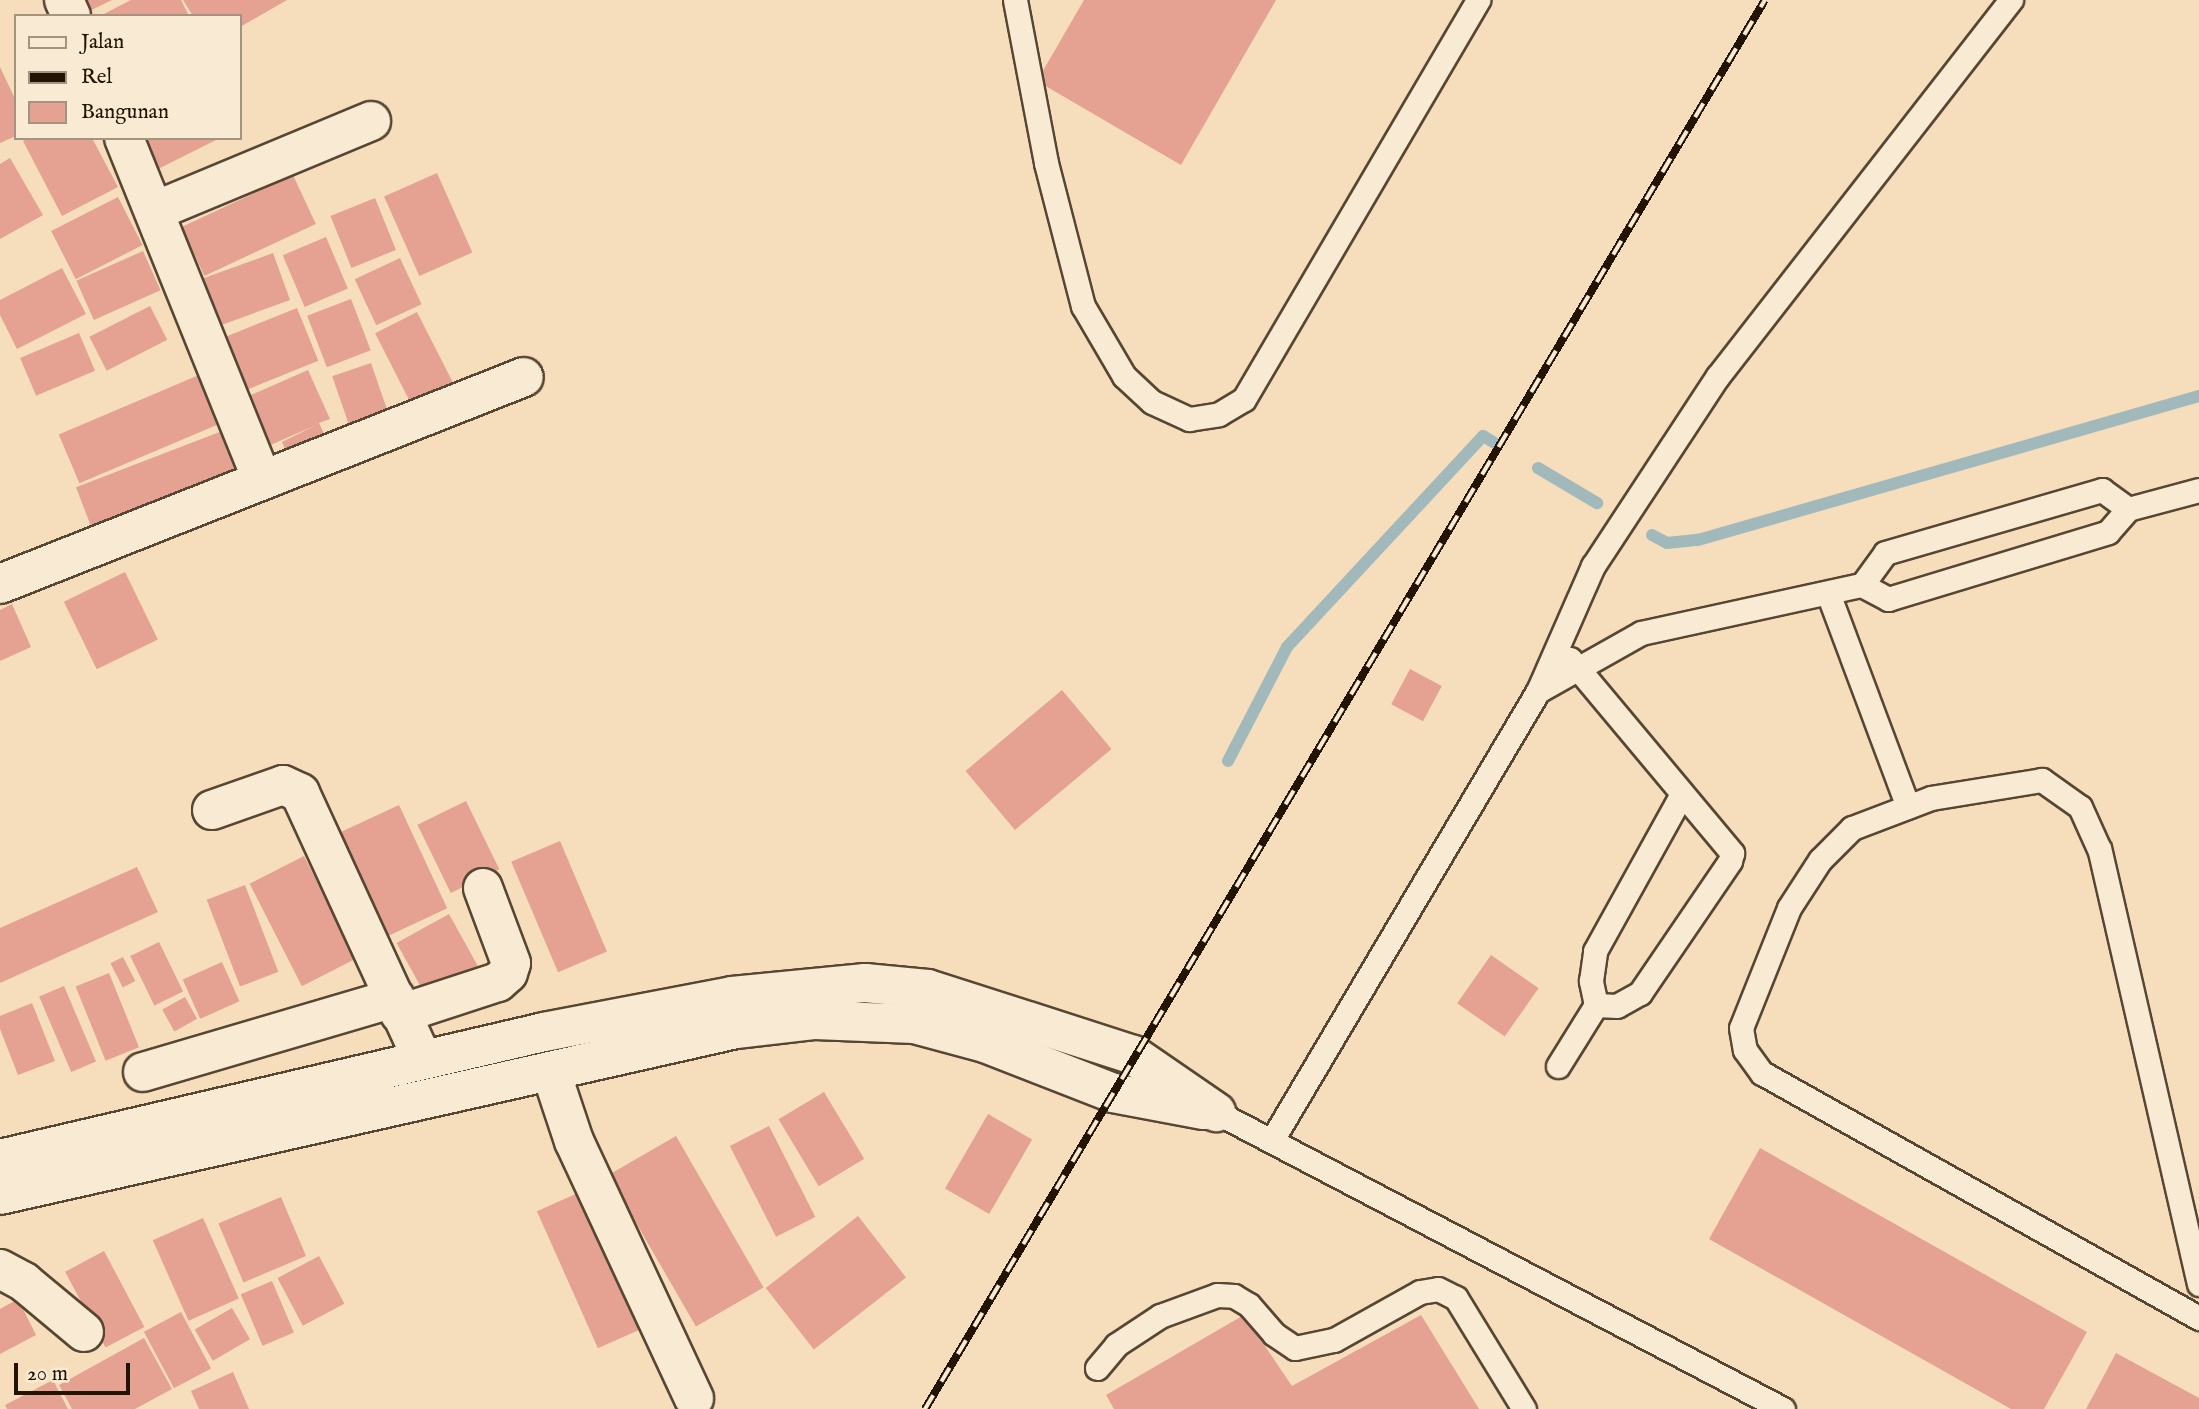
<!DOCTYPE html>
<style>
body{margin:0}
#map{position:relative;width:2199px;height:1409px;overflow:hidden;background:#f6debd;font-family:"IM FELL English",serif}
div>[style]{position:absolute}
[style*='--x']{left:calc(var(--x)*1px);top:calc(var(--y)*1px);width:calc(var(--w)*1px);rotate:calc(var(--a)*1deg)}
.stream>*{height:12px;margin:-6px;padding:0 6px;transform-origin:6px;border-radius:6px;background:#a2b9bc}
.building>*{inset:0;background:#e5a191;transform-origin:0 0}
.roads{filter:drop-shadow(2px 0 #574632) drop-shadow(-2px 0 #574632) drop-shadow(0 2px #574632) drop-shadow(0 -2px #574632)}
.lane>*{height:23px;margin:-11.5px;padding:0 11.5px;transform-origin:11.5px;border-radius:11.5px;background:#f9ead4}
.street>*{height:38px;margin:-19px;padding:0 19px;transform-origin:19px;border-radius:19px;background:#f9ead4}
.rail>*{height:8px;margin-top:-4px;transform-origin:0;background:repeating-linear-gradient(90deg,#f9ead4 0 16px,#221303 0 32px);box-sizing:border-box;border-block:2px solid #221303}
span{translate:-50% -50%;white-space:nowrap;text-align:center;line-height:1.15;-webkit-text-stroke:7px #f9ead4;paint-order:stroke}
.legend{position:absolute;left:14px;top:14px;width:228px;height:126px;box-sizing:border-box;background:#f9ead4;border:2px solid #a39480;margin:0;padding:9px 12px;list-style:none;font-size:21px;color:#221303}
.legend li{display:flex;align-items:center;gap:14px;height:35px}
.legend b{width:35px;border:2px solid #a39480}
.scale{position:absolute;left:14px;top:1363px;width:116px;height:32px;box-sizing:border-box;border:4px solid #221303;border-top:0;padding-left:9px;font-size:21px;line-height:24px;white-space:nowrap;color:#221303;-webkit-text-stroke:5px #f9ead4;paint-order:stroke}
</style>
<div id="map">
<div class="stream">
<div style="--x:1538;--y:468;--w:69;--a:30.7"></div>
<div style="--x:1652;--y:535;--w:17;--a:28"></div>
<div style="--x:1667;--y:543;--w:31;--a:-6"></div>
<div style="--x:1698;--y:540;--w:521;--a:-16.04"></div>
<div style="--x:1228;--y:761;--w:128;--a:-62.6"></div>
<div style="--x:1287;--y:647;--w:288;--a:-47.1"></div>
<div style="--x:1483;--y:436;--w:12;--a:31"></div>
</div>
<div class="building">
<div style="clip-path:polygon(74px 0,112px 0,81px 15px)"></div>
<div style="clip-path:polygon(131px 0,181px 0,189px 16px,100px 16px)"></div>
<div style="clip-path:polygon(183px 0,287px 0,240px 27px,240px 16px,193px 16px)"></div>
<div style="clip-path:polygon(1084px 0,1276px 0,1181px 165px,1037px 81px)"></div>
<div style="clip-path:polygon(0 67px,16px 101px,16px 136px,0 143px)"></div>
<div style="clip-path:polygon(28px 138px,92px 138px,118px 187px,62px 216px,23px 141px)"></div>
<div style="clip-path:polygon(133px 138px,220px 138px,150px 173px)"></div>
<div style="clip-path:polygon(10px 158px,43px 215px,0 239px,0 164px)"></div>
<div style="left:437px;top:173px;width:87px;height:58px;rotate:66deg"></div>
<div style="left:293px;top:175px;width:54px;height:123px;rotate:65deg"></div>
<div style="left:118px;top:197px;width:54px;height:75px;rotate:63deg"></div>
<div style="left:375px;top:198px;width:56px;height:48px;rotate:68deg"></div>
<div style="left:326px;top:237px;width:56px;height:47px;rotate:67deg"></div>
<div style="left:143px;top:251px;width:43px;height:73px;rotate:66deg"></div>
<div style="left:273px;top:253px;width:50px;height:74px;rotate:70deg"></div>
<div style="left:400px;top:258px;width:51px;height:50px;rotate:65deg"></div>
<div style="clip-path:polygon(62px 268px,86px 314px,17px 349px,0 315px,0 300px)"></div>
<div style="left:351px;top:299px;width:55px;height:47px;rotate:69deg"></div>
<div style="left:150px;top:306px;width:38px;height:68px;rotate:63deg"></div>
<div style="left:297px;top:308px;width:57px;height:77px;rotate:68deg"></div>
<div style="left:417px;top:312px;width:90px;height:47px;rotate:63deg"></div>
<div style="left:79px;top:333px;width:41px;height:64px;rotate:67deg"></div>
<div style="left:371px;top:363px;width:55px;height:41px;rotate:71deg"></div>
<div style="clip-path:polygon(308px 370px,330px 419px,319px 423px,331px 449px,293px 467px,282px 442px,316px 425px,266px 447px,244px 398px)"></div>
<div style="left:206px;top:372px;width:53px;height:160px;rotate:67deg"></div>
<div style="left:230px;top:428px;width:44px;height:165px;rotate:69deg"></div>
<div style="left:125px;top:572px;width:75px;height:68px;rotate:64deg"></div>
<div style="clip-path:polygon(12px 604px,31px 647px,0 661px,0 610px)"></div>
<div style="left:1410px;top:669px;width:36px;height:40px;rotate:28deg"></div>
<div style="left:1062px;top:690px;width:77px;height:126px;rotate:50deg"></div>
<div style="left:466px;top:801px;width:76px;height:54px;rotate:64deg"></div>
<div style="left:399px;top:805px;width:114px;height:70px;rotate:65deg"></div>
<div style="left:560px;top:841px;width:120px;height:53px;rotate:67deg"></div>
<div style="left:304px;top:856px;width:115px;height:61px;rotate:63deg"></div>
<div style="clip-path:polygon(137px 867px,158px 912px,0 983px,0 928px)"></div>
<div style="left:245px;top:885px;width:93px;height:41px;rotate:69deg"></div>
<div style="left:449px;top:914px;width:68px;height:60px;rotate:61deg"></div>
<div style="left:159px;top:942px;width:55px;height:32px;rotate:64deg"></div>
<div style="left:1491px;top:955px;width:58px;height:59px;rotate:35deg"></div>
<div style="left:123px;top:957px;width:27px;height:14px;rotate:63deg"></div>
<div style="left:222px;top:962px;width:43px;height:43px;rotate:66deg"></div>
<div style="left:109px;top:973px;width:80px;height:36px;rotate:68deg"></div>
<div style="left:64px;top:986px;width:82px;height:27px;rotate:67deg"></div>
<div style="left:185px;top:997px;width:25px;height:26px;rotate:61deg"></div>
<div style="clip-path:polygon(32px 1003px,55px 1061px,18px 1075px,0 1029px,0 1016px)"></div>
<div style="left:824px;top:1092px;width:78px;height:53px;rotate:59deg"></div>
<div style="left:988px;top:1114px;width:51px;height:86px;rotate:30deg"></div>
<div style="left:769px;top:1126px;width:102px;height:44px;rotate:63deg"></div>
<div style="left:676px;top:1136px;width:175px;height:78px;rotate:60deg"></div>
<div style="clip-path:polygon(1760px 1148px,2087px 1332px,2044px 1409px,2011px 1409px,1709px 1239px)"></div>
<div style="left:589px;top:1188px;width:150px;height:57px;rotate:66deg"></div>
<div style="left:281px;top:1197px;width:64px;height:68px;rotate:67deg"></div>
<div style="left:858px;top:1216px;width:78px;height:117px;rotate:52deg"></div>
<div style="left:203px;top:1218px;width:88px;height:55px;rotate:66deg"></div>
<div style="left:104px;top:1251px;width:86px;height:44px;rotate:62deg"></div>
<div style="left:319px;top:1256px;width:54px;height:47px;rotate:62deg"></div>
<div style="left:272px;top:1281px;width:56px;height:34px;rotate:67deg"></div>
<div style="clip-path:polygon(18px 1299px,36px 1335px,0 1354px,0 1309px)"></div>
<div style="left:232px;top:1308px;width:36px;height:43px;rotate:60deg"></div>
<div style="left:181px;top:1312px;width:64px;height:42px;rotate:62deg"></div>
<div style="clip-path:polygon(1244px 1315px,1292px 1386px,1421px 1315px,1479px 1409px,1114px 1409px,1106px 1395px)"></div>
<div style="clip-path:polygon(144px 1338px,172px 1389px,135px 1409px,72px 1409px,59px 1385px)"></div>
<div style="clip-path:polygon(2116px 1353px,2199px 1398px,2199px 1409px,2086px 1409px)"></div>
<div style="clip-path:polygon(233px 1372px,249px 1409px,199px 1409px,191px 1391px)"></div>
<div style="clip-path:polygon(53px 1380px,68px 1409px,7px 1409px,5px 1405px)"></div>
</div>
<div class="roads">
<div class="lane">
<div style="--x:1015;--y:0;--w:166;--a:79.2"></div>
<div style="--x:1046;--y:163;--w:148;--a:75.5"></div>
<div style="--x:1083;--y:306;--w:81;--a:59.6"></div>
<div style="--x:1124;--y:376;--w:38;--a:43"></div>
<div style="--x:1152;--y:402;--w:41;--a:24.7"></div>
<div style="--x:1189;--y:419;--w:30;--a:-9"></div>
<div style="--x:1219;--y:414;--w:29;--a:-31"></div>
<div style="--x:1244;--y:399;--w:463;--a:-59.6"></div>
<div style="--x:1862;--y:585;--w:39;--a:-54"></div>
<div style="--x:1885;--y:553;--w:226;--a:-16.2"></div>
<div style="--x:2102;--y:490;--w:32;--a:36"></div>
<div style="--x:1828;--y:593;--w:228;--a:69.5"></div>
<div style="--x:1570;--y:659;--w:253;--a:50.1"></div>
<div style="--x:1732;--y:853;--w:8;--a:104"></div>
<div style="--x:1730;--y:861;--w:160;--a:124.3"></div>
<div style="--x:1640;--y:993;--w:26;--a:151"></div>
<div style="--x:1617;--y:1006;--w:21;--a:-177"></div>
<div style="--x:1538;--y:691;--w:137;--a:-66.3"></div>
<div style="--x:1593;--y:566;--w:227;--a:-56.7"></div>
<div style="--x:1718;--y:376;--w:477;--a:-52.1"></div>
<div style="--x:1596;--y:1005;--w:25;--a:-102"></div>
<div style="--x:1591;--y:981;--w:30;--a:-82"></div>
<div style="--x:1595;--y:951;--w:179;--a:-61"></div>
<div style="--x:1558;--y:1066;--w:72;--a:-58.1"></div>
<div style="--x:1216;--y:1112;--w:640;--a:27.65"></div>
<div style="--x:1272;--y:1140;--w:522;--a:-59.36"></div>
<div style="--x:1538;--y:691;--w:118;--a:-29.4"></div>
<div style="--x:1641;--y:633;--w:226;--a:-12.3"></div>
<div style="--x:1862;--y:585;--w:30;--a:28"></div>
<div style="--x:1888;--y:599;--w:230;--a:-16.9"></div>
<div style="--x:2108;--y:532;--w:30;--a:-49"></div>
<div style="--x:2128;--y:509;--w:73;--a:-15"></div>
<div style="--x:2199;--y:1284;--w:446;--a:-102.9"></div>
<div style="--x:2099;--y:849;--w:46;--a:-114.3"></div>
<div style="--x:2080;--y:807;--w:47;--a:-144.6"></div>
<div style="--x:2042;--y:780;--w:112;--a:170.8"></div>
<div style="--x:1931;--y:798;--w:85;--a:159.2"></div>
<div style="--x:1852;--y:828;--w:45;--a:135"></div>
<div style="--x:1820;--y:860;--w:57;--a:122.9"></div>
<div style="--x:1789;--y:908;--w:129;--a:111.8"></div>
<div style="--x:1741;--y:1028;--w:22;--a:80"></div>
<div style="--x:1745;--y:1050;--w:29;--a:54"></div>
<div style="--x:1762;--y:1073;--w:501;--a:29.28"></div>
<div style="--x:1097;--y:1368;--w:30;--a:-50"></div>
<div style="--x:1116;--y:1345;--w:53;--a:-33.4"></div>
<div style="--x:1160;--y:1316;--w:61;--a:-20.2"></div>
<div style="--x:1217;--y:1295;--w:17;--a:3"></div>
<div style="--x:1234;--y:1296;--w:17;--a:31"></div>
<div style="--x:1249;--y:1305;--w:38;--a:49"></div>
<div style="--x:1274;--y:1334;--w:25;--a:34"></div>
<div style="--x:1295;--y:1348;--w:40;--a:-12"></div>
<div style="--x:1334;--y:1340;--w:98;--a:-29.2"></div>
<div style="--x:1420;--y:1292;--w:18;--a:-9"></div>
<div style="--x:1438;--y:1289;--w:20;--a:27"></div>
<div style="--x:1456;--y:1298;--w:130;--a:58.5"></div>
</div>
<div class="street">
<div style="--x:64;--y:0;--w:17;--a:66"></div>
<div style="--x:124;--y:138;--w:368;--a:68"></div>
<div style="--x:155;--y:211;--w:234;--a:-22.6"></div>
<div style="--x:0;--y:584;--w:563;--a:-21.56"></div>
<div style="--x:212;--y:810;--w:75;--a:-19.4"></div>
<div style="--x:283;--y:785;--w:19;--a:25"></div>
<div style="--x:300;--y:793;--w:294;--a:65.3"></div>
<div style="--x:400;--y:1014;--w:103;--a:-18.1"></div>
<div style="--x:498;--y:982;--w:13;--a:-42"></div>
<div style="--x:508;--y:973;--w:10;--a:-73"></div>
<div style="--x:511;--y:963;--w:80;--a:-110.5"></div>
<div style="--x:143;--y:1072;--w:263;--a:-16.4"></div>
<div style="--x:551;--y:1072;--w:73;--a:71.6"></div>
<div style="--x:574;--y:1141;--w:284;--a:65"></div>
<div style="--x:0;--y:1159;--w:559;--a:-13.14"></div>
<div style="--x:544;--y:1032;--w:191;--a:-10.8"></div>
<div style="--x:732;--y:996;--w:134;--a:-5.6"></div>
<div style="--x:865;--y:983;--w:63;--a:5.4"></div>
<div style="--x:928;--y:989;--w:215;--a:17.8"></div>
<div style="--x:1133;--y:1055;--w:101;--a:34.5"></div>
<div style="--x:0;--y:1195;--w:754;--a:-12.71"></div>
<div style="--x:736;--y:1029;--w:80;--a:-6.5"></div>
<div style="--x:815;--y:1020;--w:99;--a:2.3"></div>
<div style="--x:914;--y:1024;--w:73;--a:15"></div>
<div style="--x:985;--y:1043;--w:137;--a:21.3"></div>
<div style="--x:1113;--y:1093;--w:92;--a:10.7"></div>
<div style="--x:0;--y:1269;--w:27;--a:28"></div>
<div style="--x:24;--y:1282;--w:78;--a:39.8"></div>
</div>
</div>
<div class="rail">
<div style="--x:925;--y:1409;--w:1640;--a:-59.2"></div>
</div>
<ul class="legend">
<li><b style="height:9px;background:#f9ead4"></b>Jalan</li>
<li><b style="height:9px;background:#221303"></b>Rel</li>
<li><b style="height:19px;background:#e5a191"></b>Bangunan</li>
</ul>
<div class="scale">20 m</div>
</div>
